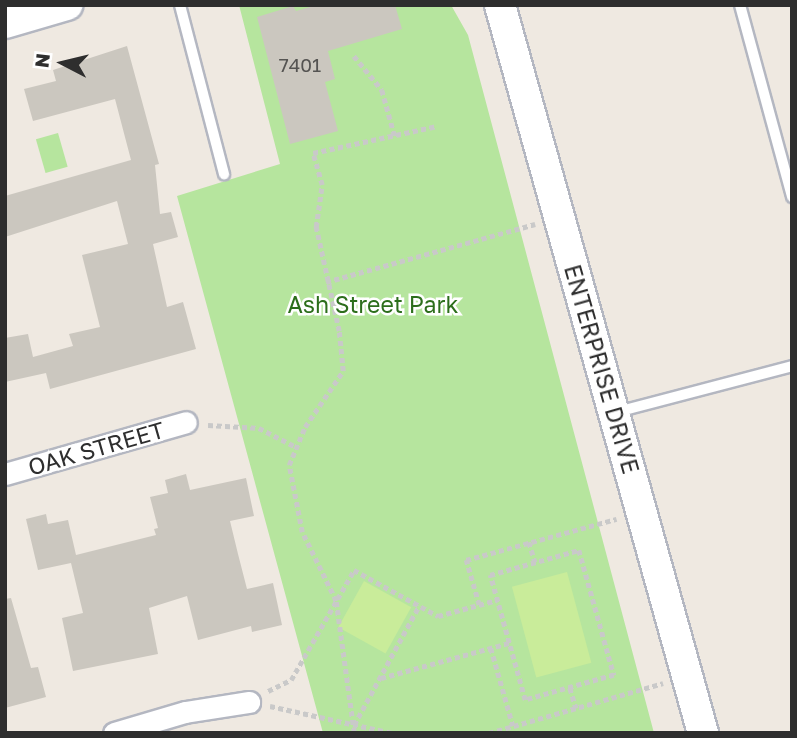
<!DOCTYPE html>
<style>
body{margin:0}
#map{position:relative;width:797px;height:738px;overflow:hidden;background:#efe9e1;font-family:"Golos Text",sans-serif}
div>[style]{position:absolute}
[style*='--x']{left:calc(var(--x)*1px);top:calc(var(--y)*1px);width:calc(var(--w)*1px);rotate:calc(var(--a)*1deg)}
.green>*{inset:0;background:#b6e59e;transform-origin:0 0}
.pitch>*{inset:0;background:#c9ec9a;transform-origin:0 0}
.building>*{inset:0;background:#cbc7bf}
.path>*{height:4.5px;margin-top:-2.25px;transform-origin:0;background:repeating-linear-gradient(90deg,#c9c9c9 0 5px,transparent 0 8.5px)}
.roads{filter:drop-shadow(2px 0 #b4b7c1) drop-shadow(-2px 0 #b4b7c1) drop-shadow(0 2px #b4b7c1) drop-shadow(0 -2px #b4b7c1)}
.lane>*{height:10px;margin:-5px;padding:0 5px;transform-origin:5px;border-radius:5px;background:#fff}
.street>*{height:21px;margin:-10.5px;padding:0 10.5px;transform-origin:10.5px;border-radius:10.5px;background:#fff}
.secondary>*{height:30px;margin:-15px;padding:0 15px;transform-origin:15px;border-radius:15px;background:#fff}
span{translate:-50% -50%;white-space:nowrap;text-align:center;line-height:1.15;-webkit-text-stroke:5px #fff;paint-order:stroke}
.number-label{font-size:19px;color:#555452}
.number-label span{-webkit-text-stroke-width:0}
.park-label{font-size:23px;color:#2c6e1b}
.street-label{font-size:23px;color:#2e2e2e}
.frame{position:absolute;inset:0;border:7px solid #2e2e2e;pointer-events:none}
.north{position:absolute;left:28px;top:28px;width:70px;height:70px;-webkit-text-stroke:5px #fff;paint-order:stroke;rotate:277deg;font-size:19px;font-weight:700;line-height:28px;text-align:center;color:#2e2e2e}
.north::after{content:'';display:block;margin:auto;width:24px;height:32px;background:#2e2e2e;clip-path:polygon(50% 0,100% 100%,50% 72%,0 100%)}
</style>
<div id="map">
<div class="green">
<div style="clip-path:polygon(239px 5px,451px 5px,468px 35px,654px 733px,323px 733px,177px 196px,280px 164px)"></div>
<div style="left:58px;top:133px;width:35px;height:23px;rotate:74deg"></div>
</div>
<div class="pitch">
<div style="left:567px;top:572px;width:94px;height:57px;rotate:75deg"></div>
<div style="left:364px;top:581px;width:54px;height:53px;rotate:29deg"></div>
</div>
<div class="building">
<div style="clip-path:polygon(317px 5px,395px 5px,402px 29px,328px 51px,335px 79px,325px 82px,338px 131px,290px 144px,257px 17px,293px 6px,296px 11px)"></div>
<div style="clip-path:polygon(127px 46px,159px 164px,155px 165px,160px 214px,171px 212px,178px 237px,153px 244px,167px 307px,183px 302px,196px 349px,50px 389px,46px 373px,5px 382px,5px 338px,28px 334px,33px 357px,73px 346px,69px 334px,100px 327px,82px 255px,128px 244px,117px 201px,5px 237px,5px 196px,131px 160px,115px 99px,33px 121px,24px 89px,56px 81px,53px 70px)"></div>
<div style="clip-path:polygon(186px 474px,190px 490px,246px 478px,254px 516px,230px 521px,238px 554px,247px 589px,273px 583px,282px 625px,252px 632px,251px 626px,198px 640px,187px 596px,149px 608px,158px 654px,73px 671px,62px 618px,83px 613px,71px 563px,38px 570px,26px 519px,46px 514px,48px 524px,68px 520px,76px 555px,156px 535px,154px 529px,158px 528px,150px 497px,168px 493px,165px 480px)"></div>
<div style="clip-path:polygon(11px 598px,31px 668px,38px 667px,46px 697px,5px 708px,5px 599px)"></div>
</div>
<div class="path">
<div style="--x:354;--y:56;--w:44;--a:50.5"></div>
<div style="--x:382;--y:90;--w:49;--a:74.5"></div>
<div style="--x:326;--y:282;--w:217;--a:-15.5"></div>
<div style="--x:208;--y:425;--w:51;--a:3.4"></div>
<div style="--x:259;--y:428;--w:39;--a:27"></div>
<div style="--x:529;--y:542;--w:21;--a:73"></div>
<div style="--x:579;--y:550;--w:130;--a:74.4"></div>
<div style="--x:614;--y:675;--w:92;--a:164.3"></div>
<div style="--x:525;--y:700;--w:130;--a:-105.6"></div>
<div style="--x:490;--y:575;--w:92;--a:-15.7"></div>
<div style="--x:479;--y:605;--w:47;--a:-106.1"></div>
<div style="--x:466;--y:560;--w:156;--a:-15.3"></div>
<div style="--x:491;--y:648;--w:81;--a:74.2"></div>
<div style="--x:381;--y:678;--w:133;--a:-15.3"></div>
<div style="--x:570;--y:688;--w:21;--a:73"></div>
<div style="--x:268;--y:691;--w:25;--a:-26"></div>
<div style="--x:291;--y:680;--w:127;--a:-60.2"></div>
<div style="--x:354;--y:570;--w:96;--a:28.7"></div>
<div style="--x:438;--y:616;--w:61;--a:-15.2"></div>
<div style="--x:270;--y:706;--w:125;--a:12.5"></div>
<div style="--x:354;--y:725;--w:136;--a:-61.4"></div>
<div style="--x:354;--y:733;--w:133;--a:-97.8"></div>
<div style="--x:336;--y:601;--w:77;--a:-116.2"></div>
<div style="--x:302;--y:532;--w:68;--a:-101"></div>
<div style="--x:289;--y:465;--w:41;--a:-67.2"></div>
<div style="--x:305;--y:427;--w:68;--a:-55.8"></div>
<div style="--x:343;--y:371;--w:40;--a:-95.7"></div>
<div style="--x:339;--y:331;--w:107;--a:-102.5"></div>
<div style="--x:316;--y:227;--w:42;--a:-81.9"></div>
<div style="--x:322;--y:185;--w:33;--a:-106"></div>
<div style="--x:313;--y:153;--w:127;--a:-12.3"></div>
<div style="--x:489;--y:733;--w:181;--a:-16"></div>
</div>
<div class="roads">
<div class="lane">
<div style="--x:180;--y:5;--w:175;--a:75.4"></div>
<div style="--x:740;--y:5;--w:199;--a:74.8"></div>
<div style="--x:617;--y:412;--w:181;--a:-14.7"></div>
</div>
<div class="street">
<div style="--x:5;--y:474;--w:188;--a:-16"></div>
<div style="--x:114;--y:733;--w:74;--a:-16.5"></div>
<div style="--x:185;--y:712;--w:65;--a:-8.9"></div>
</div>
<div class="secondary">
<div style="--x:500;--y:5;--w:756;--a:74.42"></div>
<div style="--x:5;--y:23;--w:65;--a:-16.2"></div>
</div>
</div>
<div class="number-label">
<span style="left:300px;top:65px">7401</span>
</div>
<div class="park-label">
<span style="left:373px;top:304px">Ash Street Park</span>
</div>
<div class="street-label">
<span style="left:602px;top:369px;rotate:74deg">ENTERPRISE DRIVE</span>
<span style="left:96px;top:448px;rotate:-16deg">OAK STREET</span>
</div>
<div class="frame"></div>
<div class="north">N</div>
</div>
